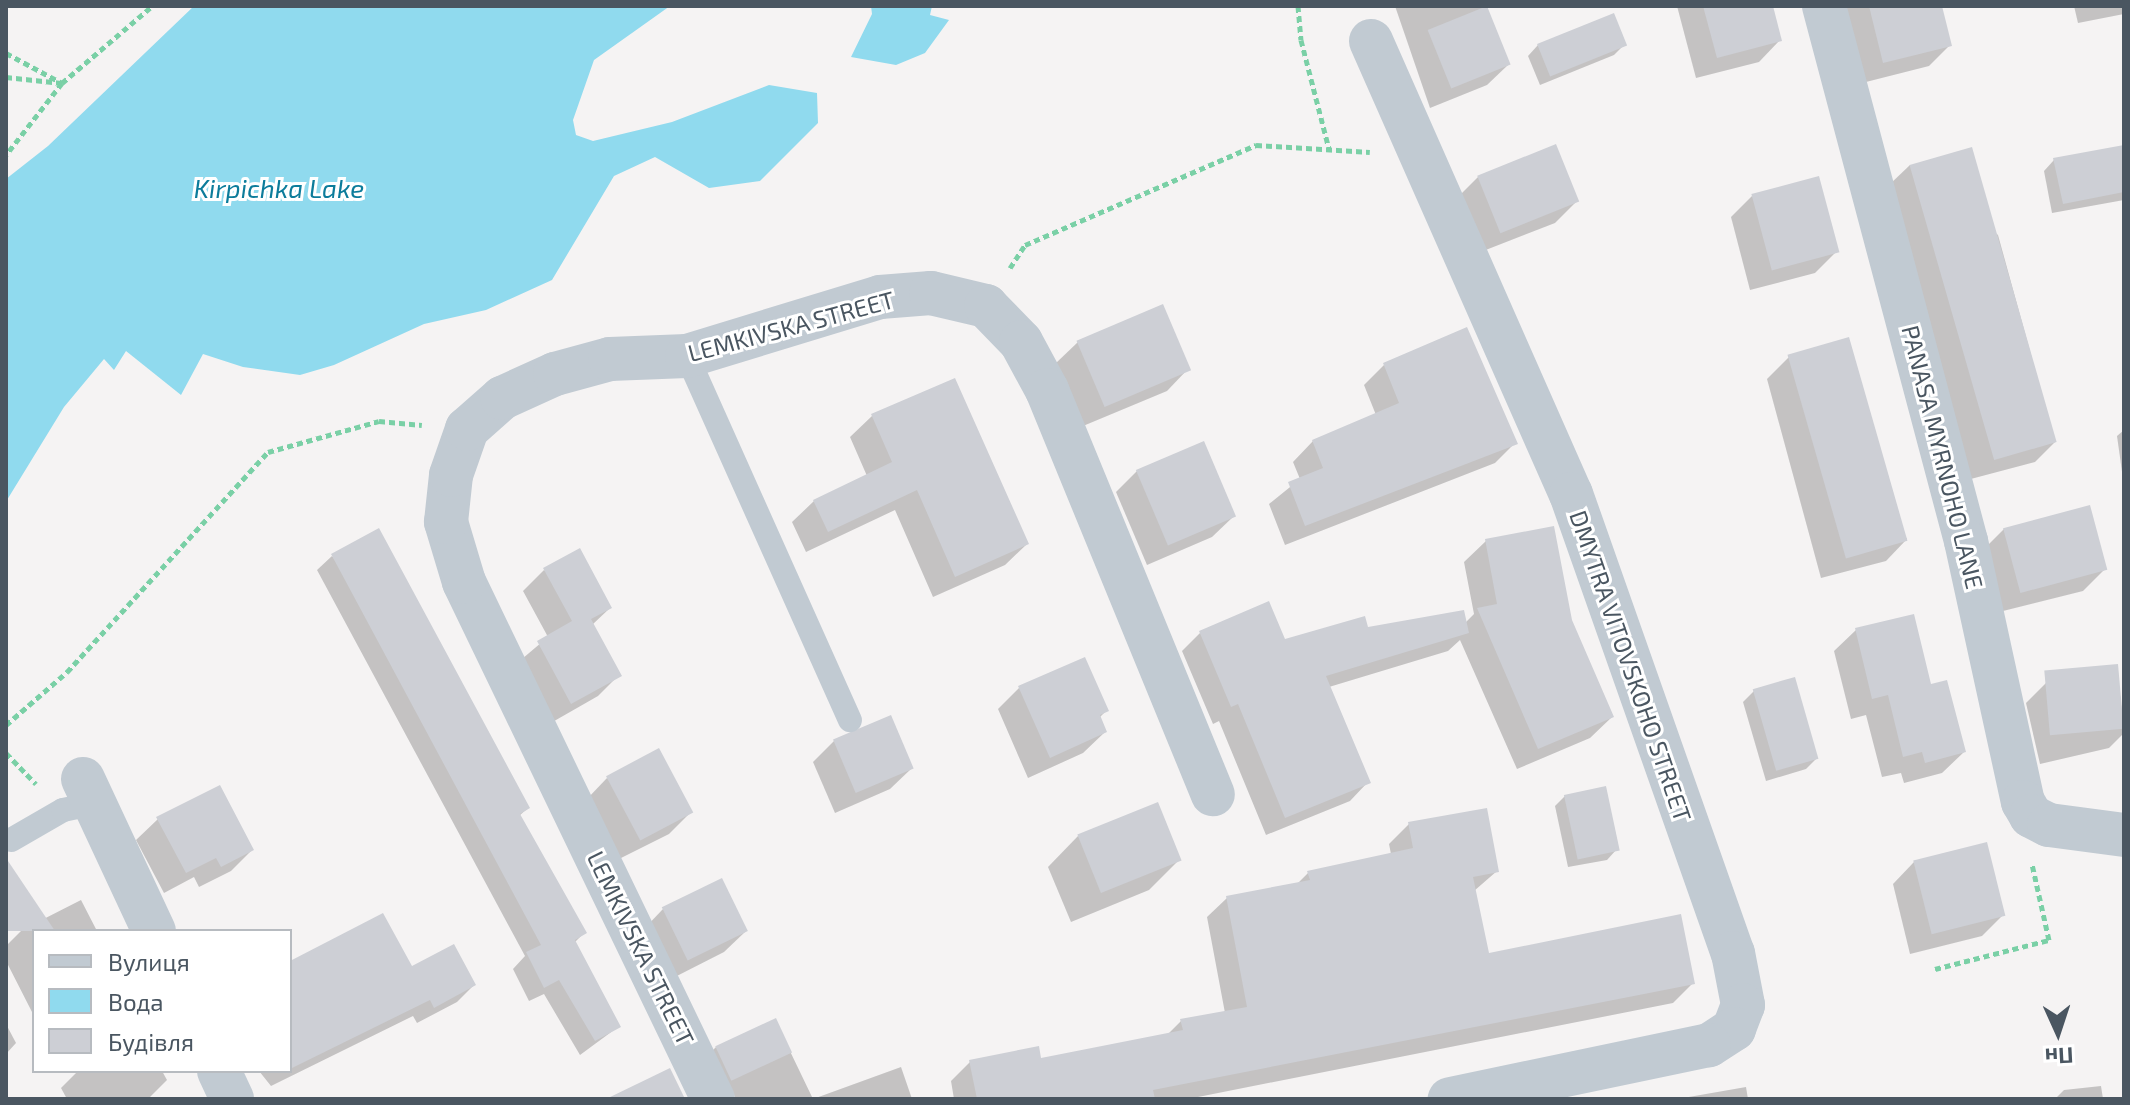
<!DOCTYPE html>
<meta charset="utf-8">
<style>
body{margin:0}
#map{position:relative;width:2130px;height:1105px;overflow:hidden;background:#f5f3f3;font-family:"Exo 2",sans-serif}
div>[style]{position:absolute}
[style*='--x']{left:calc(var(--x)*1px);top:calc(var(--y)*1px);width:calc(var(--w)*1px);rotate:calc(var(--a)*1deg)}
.water>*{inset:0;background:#90daee}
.shadow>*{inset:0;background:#0003}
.building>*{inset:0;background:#cdcfd5;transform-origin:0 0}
.path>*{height:5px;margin-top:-2.5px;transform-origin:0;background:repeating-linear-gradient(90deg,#7ad0a6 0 6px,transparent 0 10px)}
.lane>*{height:24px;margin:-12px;padding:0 12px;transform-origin:12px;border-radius:12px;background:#c1cad2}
.street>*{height:44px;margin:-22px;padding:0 22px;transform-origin:22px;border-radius:22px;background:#c1cad2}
span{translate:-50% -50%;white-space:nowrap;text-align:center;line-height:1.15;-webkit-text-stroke:6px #fff;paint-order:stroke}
.street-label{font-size:24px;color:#4a5661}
.water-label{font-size:26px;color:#0c7c9b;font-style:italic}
.frame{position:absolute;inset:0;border:8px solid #4a5661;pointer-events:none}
.legend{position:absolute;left:32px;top:929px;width:260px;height:144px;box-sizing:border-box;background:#fff;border:2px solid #b7bbc0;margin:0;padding:10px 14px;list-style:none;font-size:24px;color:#4a5661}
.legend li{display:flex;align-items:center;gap:16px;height:40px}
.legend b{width:40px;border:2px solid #b7bbc0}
.north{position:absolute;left:2018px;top:993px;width:80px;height:80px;-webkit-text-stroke:6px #fff;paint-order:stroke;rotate:177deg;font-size:22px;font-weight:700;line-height:32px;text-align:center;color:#4a5661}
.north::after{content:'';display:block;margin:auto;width:28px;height:36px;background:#4a5661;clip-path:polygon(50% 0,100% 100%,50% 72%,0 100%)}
</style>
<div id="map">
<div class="water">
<div style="clip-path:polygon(194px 6px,670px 6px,594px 60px,573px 120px,576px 135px,593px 141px,672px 122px,769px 85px,817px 93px,818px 123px,760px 181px,709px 188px,655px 157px,614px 176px,552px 280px,486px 310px,424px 324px,334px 365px,300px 375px,243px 367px,203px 354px,181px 395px,126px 351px,114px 370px,104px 359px,64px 407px,7px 500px,6px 568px,6px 179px,48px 146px)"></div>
<div style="clip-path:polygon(871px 6px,932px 6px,930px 15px,949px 20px,925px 53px,896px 65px,851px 57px,872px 14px)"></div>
</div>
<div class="shadow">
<div style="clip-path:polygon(1395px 6px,1485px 6px,1509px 64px,1487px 85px,1430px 108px)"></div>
<div style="clip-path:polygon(1677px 6px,1771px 6px,1780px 40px,1759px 62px,1696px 78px)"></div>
<div style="clip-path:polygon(1843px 6px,1940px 6px,1950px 45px,1929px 66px,1862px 83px)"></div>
<div style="clip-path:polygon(2074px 6px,2124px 6px,2124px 14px,2078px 23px)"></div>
<div style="clip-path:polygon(1625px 44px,1614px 55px,1540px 85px,1528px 56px,1538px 45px)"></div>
<div style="clip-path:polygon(2124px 147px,2124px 200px,2052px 213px,2044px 171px,2054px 160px)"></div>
<div style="clip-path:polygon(1910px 165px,1998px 235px,2055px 442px,2035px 462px,1967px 480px,1889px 185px)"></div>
<div style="clip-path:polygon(1478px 177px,1576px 202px,1555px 223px,1478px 253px,1457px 198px)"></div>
<div style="clip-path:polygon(1752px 196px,1837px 251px,1815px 273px,1750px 290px,1731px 217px)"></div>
<div style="clip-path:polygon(1466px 329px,1515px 443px,1495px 463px,1285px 545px,1269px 504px,1300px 479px,1293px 462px,1313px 441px,1376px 415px,1364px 385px,1384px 365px)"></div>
<div style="clip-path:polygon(1078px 342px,1188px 369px,1167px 391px,1083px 426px,1056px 363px)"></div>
<div style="clip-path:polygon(1789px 357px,1907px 539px,1886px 561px,1821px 578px,1767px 379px)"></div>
<div style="clip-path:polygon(954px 380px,1027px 544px,1005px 565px,933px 597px,895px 510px,806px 552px,792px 522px,814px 501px,867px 476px,850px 437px,872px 416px)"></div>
<div style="clip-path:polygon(2124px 430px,2124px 486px,2117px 436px)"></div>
<div style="clip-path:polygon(1137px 471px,1234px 516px,1212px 537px,1147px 565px,1116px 492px)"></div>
<div style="clip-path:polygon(2004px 529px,2105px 569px,2083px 591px,1999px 612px,1983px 550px)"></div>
<div style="clip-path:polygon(1486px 541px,1570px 620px,1612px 717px,1590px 738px,1517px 769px,1460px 640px,1448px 651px,1329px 687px,1368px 782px,1350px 801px,1266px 835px,1219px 721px,1213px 724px,1182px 651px,1200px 633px,1284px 642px,1465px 623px,1474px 614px,1464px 562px)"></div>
<div style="clip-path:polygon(332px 556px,528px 808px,519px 816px,584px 933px,574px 943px,618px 1027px,580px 1055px,544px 994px,529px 1001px,513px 969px,525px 956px,317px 570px)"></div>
<div style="clip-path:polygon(544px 570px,610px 608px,592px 625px,619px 675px,598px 696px,549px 724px,516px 664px,548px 637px,523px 591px)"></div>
<div style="clip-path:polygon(1856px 630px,1930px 686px,1964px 752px,1942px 773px,1904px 783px,1901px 773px,1882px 777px,1866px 715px,1851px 719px,1834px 651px)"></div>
<div style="clip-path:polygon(2117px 666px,2124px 733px,2109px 748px,2040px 764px,2026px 703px,2047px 682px)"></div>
<div style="clip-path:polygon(1019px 688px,1106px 711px,1099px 718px,1105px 732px,1083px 753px,1028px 778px,998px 709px)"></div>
<div style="clip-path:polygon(1754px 691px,1817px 758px,1806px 769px,1766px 781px,1743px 702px)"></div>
<div style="clip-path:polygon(834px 741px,912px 768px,890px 789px,835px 813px,813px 762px)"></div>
<div style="clip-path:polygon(607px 778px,690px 813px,669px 834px,617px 860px,586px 800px)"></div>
<div style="clip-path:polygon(1565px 796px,1617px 849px,1607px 860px,1568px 867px,1555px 806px)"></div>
<div style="clip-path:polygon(158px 819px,252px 850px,231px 871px,199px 887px,194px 877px,164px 893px,136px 840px)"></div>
<div style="clip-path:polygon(1409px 824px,1497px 871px,1474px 891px,1488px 956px,1692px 984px,1673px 1003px,1188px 1099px,954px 1099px,951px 1081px,970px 1062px,1039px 1060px,1167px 1035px,1181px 1021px,1225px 1013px,1207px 917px,1227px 898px,1296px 885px,1308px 873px,1391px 854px,1389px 844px)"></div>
<div style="clip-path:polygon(1078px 836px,1179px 860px,1149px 890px,1071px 922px,1048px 867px)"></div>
<div style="clip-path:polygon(1914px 862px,2003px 915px,1982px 936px,1910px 954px,1893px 884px)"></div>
<div style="clip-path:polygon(81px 900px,97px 931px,34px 931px,32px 1012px,6px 961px,6px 946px,22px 930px)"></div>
<div style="clip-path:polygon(663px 909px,746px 931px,724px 952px,667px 981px,642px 931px)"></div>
<div style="clip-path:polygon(290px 962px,411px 969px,474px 985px,457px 1002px,417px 1023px,413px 1016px,271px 1086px,259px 1071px,290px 1071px)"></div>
<div style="clip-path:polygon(775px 1020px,813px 1099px,736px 1099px,730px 1087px,700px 1063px,716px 1047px)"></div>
<div style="clip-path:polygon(6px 1024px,16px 1043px,6px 1054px)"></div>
<div style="clip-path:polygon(901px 1067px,912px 1099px,813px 1099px)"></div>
<div style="clip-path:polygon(78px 1071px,162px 1071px,167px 1080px,148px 1099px,67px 1099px,61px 1088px)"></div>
<div style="clip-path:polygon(2101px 1086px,2103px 1099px,2055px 1099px,2064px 1090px)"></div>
<div style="clip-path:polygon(1746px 1087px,1748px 1099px,1681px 1099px,1683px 1098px)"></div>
</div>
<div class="building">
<div style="left:1487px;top:6px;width:63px;height:64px;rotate:68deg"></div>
<div style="clip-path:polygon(1703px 6px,1773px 6px,1782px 41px,1717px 58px)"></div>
<div style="clip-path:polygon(1869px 6px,1942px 6px,1952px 46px,1883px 63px)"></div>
<div style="left:1614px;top:13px;width:35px;height:83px;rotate:68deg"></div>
<div style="left:1556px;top:144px;width:62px;height:85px;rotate:68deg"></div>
<div style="clip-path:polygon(2124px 145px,2124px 192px,2063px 204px,2053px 158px)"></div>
<div style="left:1972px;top:147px;width:307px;height:65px;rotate:74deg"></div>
<div style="left:1819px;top:176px;width:79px;height:70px;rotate:75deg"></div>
<div style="left:1163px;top:304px;width:72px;height:94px;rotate:67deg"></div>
<div style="clip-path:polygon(1467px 327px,1518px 444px,1305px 526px,1288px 482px,1323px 468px,1312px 440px,1399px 403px,1383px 363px)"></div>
<div style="left:1849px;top:337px;width:212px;height:64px;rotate:74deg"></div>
<div style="clip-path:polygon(955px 378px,1029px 544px,955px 577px,917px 490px,828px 532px,813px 500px,892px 462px,871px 414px)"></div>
<div style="left:1204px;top:441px;width:82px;height:74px;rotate:67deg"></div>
<div style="left:2090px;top:505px;width:67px;height:90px;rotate:75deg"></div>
<div style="clip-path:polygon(1554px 526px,1572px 620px,1614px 717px,1538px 749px,1477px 608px,1497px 604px,1485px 539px)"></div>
<div style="clip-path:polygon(379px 528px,530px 808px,520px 814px,587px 933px,575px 940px,621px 1027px,595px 1041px,559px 980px,544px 988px,526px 952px,541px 945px,331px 554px)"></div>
<div style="clip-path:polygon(580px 548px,612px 608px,591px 619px,622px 676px,571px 704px,537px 641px,572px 621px,543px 568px)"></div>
<div style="clip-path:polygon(1269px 601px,1285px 639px,1365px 616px,1368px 627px,1464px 610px,1469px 633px,1326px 676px,1371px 783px,1285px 818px,1238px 704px,1231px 707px,1199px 631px)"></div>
<div style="clip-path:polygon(1914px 614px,1931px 684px,1947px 680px,1966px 752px,1925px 763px,1922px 752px,1903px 757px,1888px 695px,1872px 699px,1855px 628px)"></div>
<div style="clip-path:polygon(1085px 657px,1109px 711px,1100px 715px,1107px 732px,1050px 758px,1018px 686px)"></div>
<div style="left:2118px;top:664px;width:65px;height:74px;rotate:85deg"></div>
<div style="left:1795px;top:677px;width:85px;height:44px;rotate:74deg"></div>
<div style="left:891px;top:715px;width:58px;height:63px;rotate:67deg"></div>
<div style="left:659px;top:748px;width:73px;height:60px;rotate:62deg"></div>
<div style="clip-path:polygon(220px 785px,254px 850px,221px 867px,216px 858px,186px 873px,156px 817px)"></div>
<div style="left:1606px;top:786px;width:66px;height:43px;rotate:78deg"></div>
<div style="left:1158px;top:802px;width:63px;height:87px;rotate:68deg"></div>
<div style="clip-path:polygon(1487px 808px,1499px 872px,1473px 877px,1489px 953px,1681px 914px,1695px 984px,1153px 1090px,1155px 1099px,977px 1099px,969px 1060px,1039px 1046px,1041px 1058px,1183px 1030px,1180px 1019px,1247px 1007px,1226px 896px,1310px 880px,1307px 871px,1413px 848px,1408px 822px)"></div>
<div style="left:1987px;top:842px;width:76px;height:76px;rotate:76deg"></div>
<div style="clip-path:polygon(6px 858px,55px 931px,6px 931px)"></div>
<div style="left:722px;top:878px;width:59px;height:67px;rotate:64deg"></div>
<div style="clip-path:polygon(383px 913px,412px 966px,454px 944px,476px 985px,434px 1008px,430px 1000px,290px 1069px,290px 961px)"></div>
<div style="left:776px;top:1018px;width:38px;height:67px;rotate:65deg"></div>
<div style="clip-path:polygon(670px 1068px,685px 1099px,606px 1099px)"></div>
</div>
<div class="path">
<div style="--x:1298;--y:6;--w:34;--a:85"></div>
<div style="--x:1301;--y:40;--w:113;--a:75.6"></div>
<div style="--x:6;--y:53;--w:64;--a:28.2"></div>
<div style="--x:62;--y:83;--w:91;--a:127.9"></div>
<div style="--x:6;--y:77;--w:56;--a:6.1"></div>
<div style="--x:62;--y:83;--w:118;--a:-40.5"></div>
<div style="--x:1010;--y:268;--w:27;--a:-57"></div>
<div style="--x:1025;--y:245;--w:252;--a:-23.4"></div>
<div style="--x:1256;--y:145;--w:114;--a:3.5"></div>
<div style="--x:6;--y:725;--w:81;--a:-41"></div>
<div style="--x:67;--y:672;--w:298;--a:-47.6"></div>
<div style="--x:268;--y:452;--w:115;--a:-15.6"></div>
<div style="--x:379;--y:421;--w:43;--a:5.3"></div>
<div style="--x:6;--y:753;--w:43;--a:45.9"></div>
<div style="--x:1935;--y:969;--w:118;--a:-14.3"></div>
<div style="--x:2049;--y:940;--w:78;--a:-102.6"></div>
</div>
<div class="lane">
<div style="--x:687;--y:356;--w:399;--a:65.9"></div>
<div style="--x:11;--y:840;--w:60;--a:-30"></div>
<div style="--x:63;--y:810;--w:33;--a:-12"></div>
</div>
<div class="street">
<div style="--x:1824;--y:6;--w:554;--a:75.14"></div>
<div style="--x:1966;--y:541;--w:267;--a:77.7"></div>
<div style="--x:2023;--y:802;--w:16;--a:60"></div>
<div style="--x:2031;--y:816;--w:20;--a:27"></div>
<div style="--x:2049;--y:825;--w:76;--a:7.6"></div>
<div style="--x:1371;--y:41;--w:495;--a:66.2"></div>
<div style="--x:1571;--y:494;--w:487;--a:70.6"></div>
<div style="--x:1733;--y:953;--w:53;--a:79.1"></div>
<div style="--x:1743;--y:1005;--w:26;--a:111"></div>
<div style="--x:1734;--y:1029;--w:30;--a:147"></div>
<div style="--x:1709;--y:1045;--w:265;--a:168.2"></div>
<div style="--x:83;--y:779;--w:168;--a:65"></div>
<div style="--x:219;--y:1071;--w:31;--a:65"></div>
<div style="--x:713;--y:1099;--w:574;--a:-115.72"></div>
<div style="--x:464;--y:582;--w:63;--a:-106.7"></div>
<div style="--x:446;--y:522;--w:47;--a:-83.9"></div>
<div style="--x:451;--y:475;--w:49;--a:-70.8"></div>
<div style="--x:467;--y:429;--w:47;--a:-41.5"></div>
<div style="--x:502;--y:398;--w:58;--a:-24.4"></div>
<div style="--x:555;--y:374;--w:57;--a:-15.3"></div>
<div style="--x:610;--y:359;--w:77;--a:-2.2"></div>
<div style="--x:687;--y:356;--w:202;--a:-17"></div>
<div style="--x:880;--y:297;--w:51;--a:-4.5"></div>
<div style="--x:931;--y:293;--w:57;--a:13.3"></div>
<div style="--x:986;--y:306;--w:50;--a:45.8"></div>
<div style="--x:1021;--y:342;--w:55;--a:61.6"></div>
<div style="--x:1047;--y:390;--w:437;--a:67.7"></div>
</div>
<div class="street-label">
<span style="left:791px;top:326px;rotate:-15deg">LEMKIVSKA STREET</span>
<span style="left:1943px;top:457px;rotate:76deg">PANASA MYRNOHO LANE</span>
<span style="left:1631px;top:666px;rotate:71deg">DMYTRA VITOVSKOHO STREET</span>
<span style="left:641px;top:948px;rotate:64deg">LEMKIVSKA STREET</span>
</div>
<div class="water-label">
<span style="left:279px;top:188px">Kirpichka Lake</span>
</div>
<div class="frame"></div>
<ul class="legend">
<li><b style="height:10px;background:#c1cad2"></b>Вулиця</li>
<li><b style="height:22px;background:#90daee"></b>Вода</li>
<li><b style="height:22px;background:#cdcfd5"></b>Будівля</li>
</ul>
<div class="north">Пн</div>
</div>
